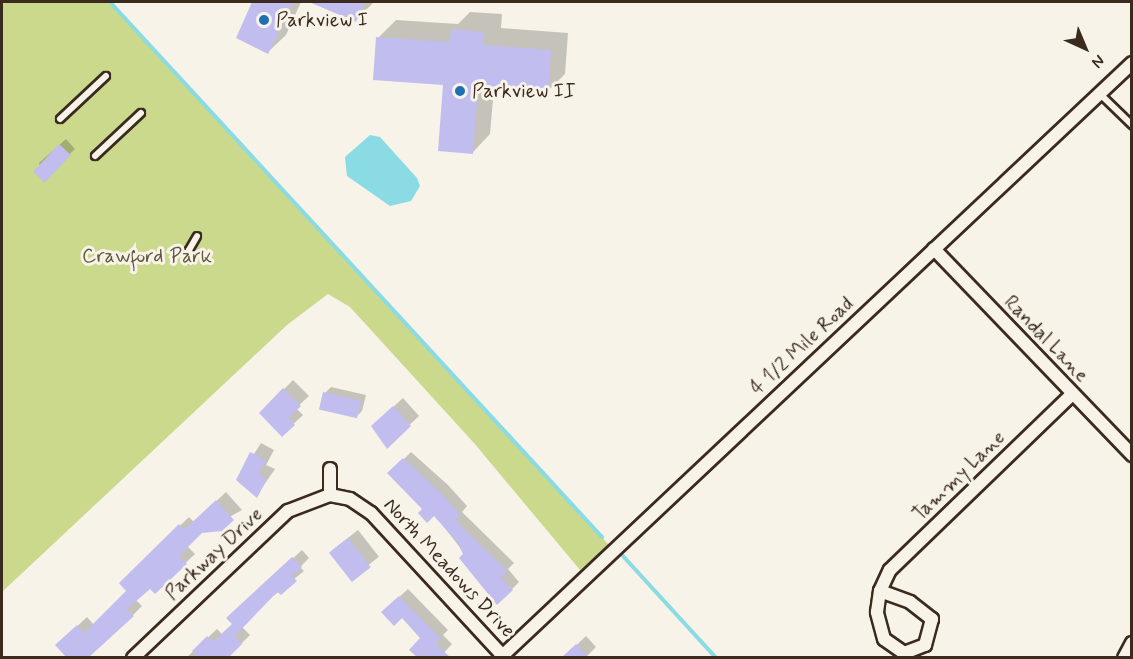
<!DOCTYPE html>
<style>
body{margin:0}
#map{position:relative;width:1133px;height:659px;overflow:hidden;background:#f7f3e8;font-family:Mynerve,sans-serif}
div>[style]{position:absolute}
[style*='--x']{left:calc(var(--x)*1px);top:calc(var(--y)*1px);width:calc(var(--w)*1px);rotate:calc(var(--a)*1deg)}
.green>*{inset:0;background:#cbd98c}
.water>*{inset:0;background:#8adbe3}
.shadow>*{inset:0;background:#0003;transform-origin:0 0}
.stream>*{height:4px;margin:-2px;padding:0 2px;transform-origin:2px;border-radius:2px;background:#8adbe3}
.building>*{inset:0;background:#c1bdef;transform-origin:0 0}
.roads{filter:drop-shadow(2px 0 #3b2a1e) drop-shadow(-2px 0 #3b2a1e) drop-shadow(0 2px #3b2a1e) drop-shadow(0 -2px #3b2a1e)}
.lane>*{height:6px;margin:-3px;padding:0 3px;transform-origin:3px;border-radius:3px;background:#f7f3e8}
.street>*{height:12px;margin:-6px;padding:0 6px;transform-origin:6px;border-radius:6px;background:#f7f3e8}
.dots>*{width:16px;height:16px;translate:-50% -50%;box-sizing:border-box;border:3px solid #f7f3e8;border-radius:50%}
span{translate:-50% -50%;white-space:nowrap;text-align:center;line-height:1.15;-webkit-text-stroke:6px #f7f3e8;paint-order:stroke}
.poi-label{font-size:20px;color:#3b2a1e}
.left{translate:0 -50%;text-align:left}
.park-label{font-size:20px;color:#5f563a}
.street-label{font-size:20px;color:#3b2a1e}
.frame{position:absolute;inset:0;border:3px solid #3b2a1e;pointer-events:none}
.north{position:absolute;left:1055px;top:18px;width:60px;height:60px;-webkit-text-stroke:4px #f7f3e8;paint-order:stroke;rotate:136deg;font-size:16px;font-weight:700;line-height:24px;text-align:center;color:#3b2a1e}
.north::after{content:'';display:block;margin:auto;width:21px;height:27px;background:#3b2a1e;clip-path:polygon(50% 0,100% 100%,50% 72%,0 100%)}
</style>
<div id="map">
<div class="green">
<div style="clip-path:polygon(2px 2px,110px 2px,609px 545px,580px 570px,474px 443px,350px 307px,328px 294px,287px 325px,2px 592px)"></div>
</div>
<div class="water">
<div style="clip-path:polygon(370px 135px,380px 137px,417px 178px,420px 186px,411px 201px,390px 206px,347px 176px,345px 157px)"></div>
</div>
<div class="shadow">
<div style="clip-path:polygon(254px 2px,301px 2px,286px 35px,268px 52px,238px 37px)"></div>
<div style="clip-path:polygon(313px 2px,374px 2px,355px 21px)"></div>
<div style="clip-path:polygon(470px 12px,502px 14px,501px 28px,568px 33px,565px 74px,547px 92px,494px 88px,490px 134px,473px 152px,445px 83px,378px 38px,396px 20px,458px 24px)"></div>
<div style="clip-path:polygon(66px 139px,75px 149px,43px 179px,39px 163px)"></div>
<div style="clip-path:polygon(293px 380px,309px 396px,296px 408px,303px 415px,282px 435px,261px 413px)"></div>
<div style="clip-path:polygon(331px 387px,366px 395px,362px 411px,356px 417px,325px 393px)"></div>
<div style="clip-path:polygon(403px 398px,419px 416px,387px 446px,382px 417px)"></div>
<div style="clip-path:polygon(261px 443px,274px 450px,266px 465px,275px 469px,257px 495px,238px 479px)"></div>
<div style="clip-path:polygon(411px 452px,448px 485px,467px 506px,462px 512px,514px 563px,508px 569px,519px 582px,512px 589px,465px 554px,434px 514px,390px 473px)"></div>
<div style="clip-path:polygon(226px 492px,242px 510px,202px 532px,187px 546px,195px 554px,155px 592px,150px 587px,136px 600px,142px 606px,133px 615px,82px 658px,68px 658px,57px 645px,87px 617px,94px 625px,128px 591px,121px 583px,189px 517px,194px 522px)"></div>
<div style="left:358px;top:530px;width:34px;height:35px;rotate:52deg"></div>
<div style="clip-path:polygon(302px 550px,309px 558px,300px 567px,304px 571px,261px 606px,242px 627px,250px 635px,227px 658px,186px 658px,217px 629px,223px 635px,234px 624px,237px 610px)"></div>
<div style="clip-path:polygon(408px 589px,448px 630px,443px 635px,452px 644px,439px 658px,419px 658px,411px 650px,423px 638px,402px 616px,383px 612px)"></div>
<div style="clip-path:polygon(586px 636px,596px 647px,585px 658px,563px 658px)"></div>
</div>
<div class="stream">
<div style="--x:110;--y:2;--w:727;--a:47.4"></div>
<div style="--x:623;--y:556;--w:138;--a:47.6"></div>
</div>
<div class="building">
<div style="clip-path:polygon(252px 2px,293px 2px,268px 54px,236px 38px)"></div>
<div style="clip-path:polygon(309px 2px,365px 2px,356px 22px)"></div>
<div style="clip-path:polygon(451px 29px,484px 32px,484px 45px,551px 50px,548px 93px,478px 88px,473px 154px,438px 151px,443px 85px,373px 80px,376px 37px,450px 42px)"></div>
<div style="left:59px;top:144px;width:16px;height:38px;rotate:43deg"></div>
<div style="clip-path:polygon(283px 388px,301px 406px,288px 418px,295px 425px,282px 437px,259px 413px)"></div>
<div style="left:323px;top:392px;width:39px;height:18px;rotate:13deg"></div>
<div style="clip-path:polygon(393px 406px,411px 426px,387px 449px,371px 426px)"></div>
<div style="clip-path:polygon(250px 452px,266px 460px,258px 474px,267px 479px,257px 498px,236px 480px)"></div>
<div style="clip-path:polygon(403px 458px,440px 492px,461px 515px,455px 520px,507px 571px,501px 577px,513px 590px,497px 605px,459px 558px,463px 554px,457px 542px,434px 516px,427px 523px,418px 513px,422px 509px,387px 473px)"></div>
<div style="clip-path:polygon(216px 500px,234px 520px,222px 531px,202px 533px,179px 556px,187px 564px,155px 594px,150px 589px,127px 609px,134px 616px,89px 657px,66px 657px,55px 645px,77px 625px,84px 633px,126px 591px,119px 583px,179px 524px,184px 530px)"></div>
<div style="left:348px;top:538px;width:37px;height:24px;rotate:52deg"></div>
<div style="clip-path:polygon(292px 557px,302px 567px,292px 576px,297px 581px,281px 595px,277px 592px,235px 636px,242px 644px,229px 657px,198px 657px,192px 651px,207px 636px,213px 642px,232px 624px,226px 618px)"></div>
<div style="clip-path:polygon(399px 596px,441px 639px,436px 644px,450px 657px,417px 657px,409px 650px,420px 638px,402px 618px,394px 626px,381px 612px)"></div>
<div style="clip-path:polygon(576px 644px,588px 657px,562px 657px)"></div>
</div>
<div class="roads">
<div class="lane">
<div style="--x:1100;--y:94;--w:45;--a:44.1"></div>
<div style="--x:60;--y:119;--w:63;--a:-43.1"></div>
<div style="--x:95;--y:156;--w:63;--a:-43.1"></div>
<div style="--x:191;--y:260;--w:10;--a:-101"></div>
<div style="--x:189;--y:250;--w:16;--a:-60"></div>
</div>
<div class="street">
<div style="--x:934;--y:249;--w:286;--a:46.1"></div>
<div style="--x:330;--y:495;--w:26;--a:-90"></div>
<div style="--x:880;--y:591;--w:32;--a:20"></div>
<div style="--x:910;--y:602;--w:28;--a:38"></div>
<div style="--x:932;--y:619;--w:27;--a:105"></div>
<div style="--x:925;--y:645;--w:22;--a:159"></div>
<div style="--x:904;--y:653;--w:24;--a:-145"></div>
<div style="--x:884;--y:639;--w:28;--a:-105"></div>
<div style="--x:877;--y:612;--w:21;--a:-82"></div>
<div style="--x:880;--y:591;--w:23;--a:-65"></div>
<div style="--x:890;--y:570;--w:253;--a:-44"></div>
<div style="--x:133;--y:658;--w:214;--a:-43.5"></div>
<div style="--x:288;--y:511;--w:45;--a:-20.9"></div>
<div style="--x:330;--y:495;--w:20;--a:11"></div>
<div style="--x:350;--y:499;--w:25;--a:34"></div>
<div style="--x:371;--y:513;--w:197;--a:47.3"></div>
<div style="--x:500;--y:658;--w:868;--a:-43.27"></div>
<div style="--x:1124;--y:658;--w:17;--a:-62"></div>
</div>
</div>
<div class="dots">
<div style="left:264px;top:20px;background:#1f6fb2"></div>
<div style="left:460px;top:91px;background:#1f6fb2"></div>
</div>
<div class="poi-label">
<span class="left" style="left:276px;top:20px">Parkview I</span>
<span class="left" style="left:472px;top:91px">Parkview II</span>
</div>
<div class="park-label">
<span style="left:147px;top:256px">Crawford Park</span>
</div>
<div class="street-label">
<span style="left:1046px;top:339px;rotate:46deg">Randal Lane</span>
<span style="left:802px;top:346px;rotate:-43deg">4 1/2 Mile Road</span>
<span style="left:959px;top:476px;rotate:-44deg">Tammy Lane</span>
<span style="left:214px;top:554px;rotate:-43deg">Parkway Drive</span>
<span style="left:449px;top:568px;rotate:47deg">North Meadows Drive</span>
</div>
<div class="frame"></div>
<div class="north">N</div>
</div>
